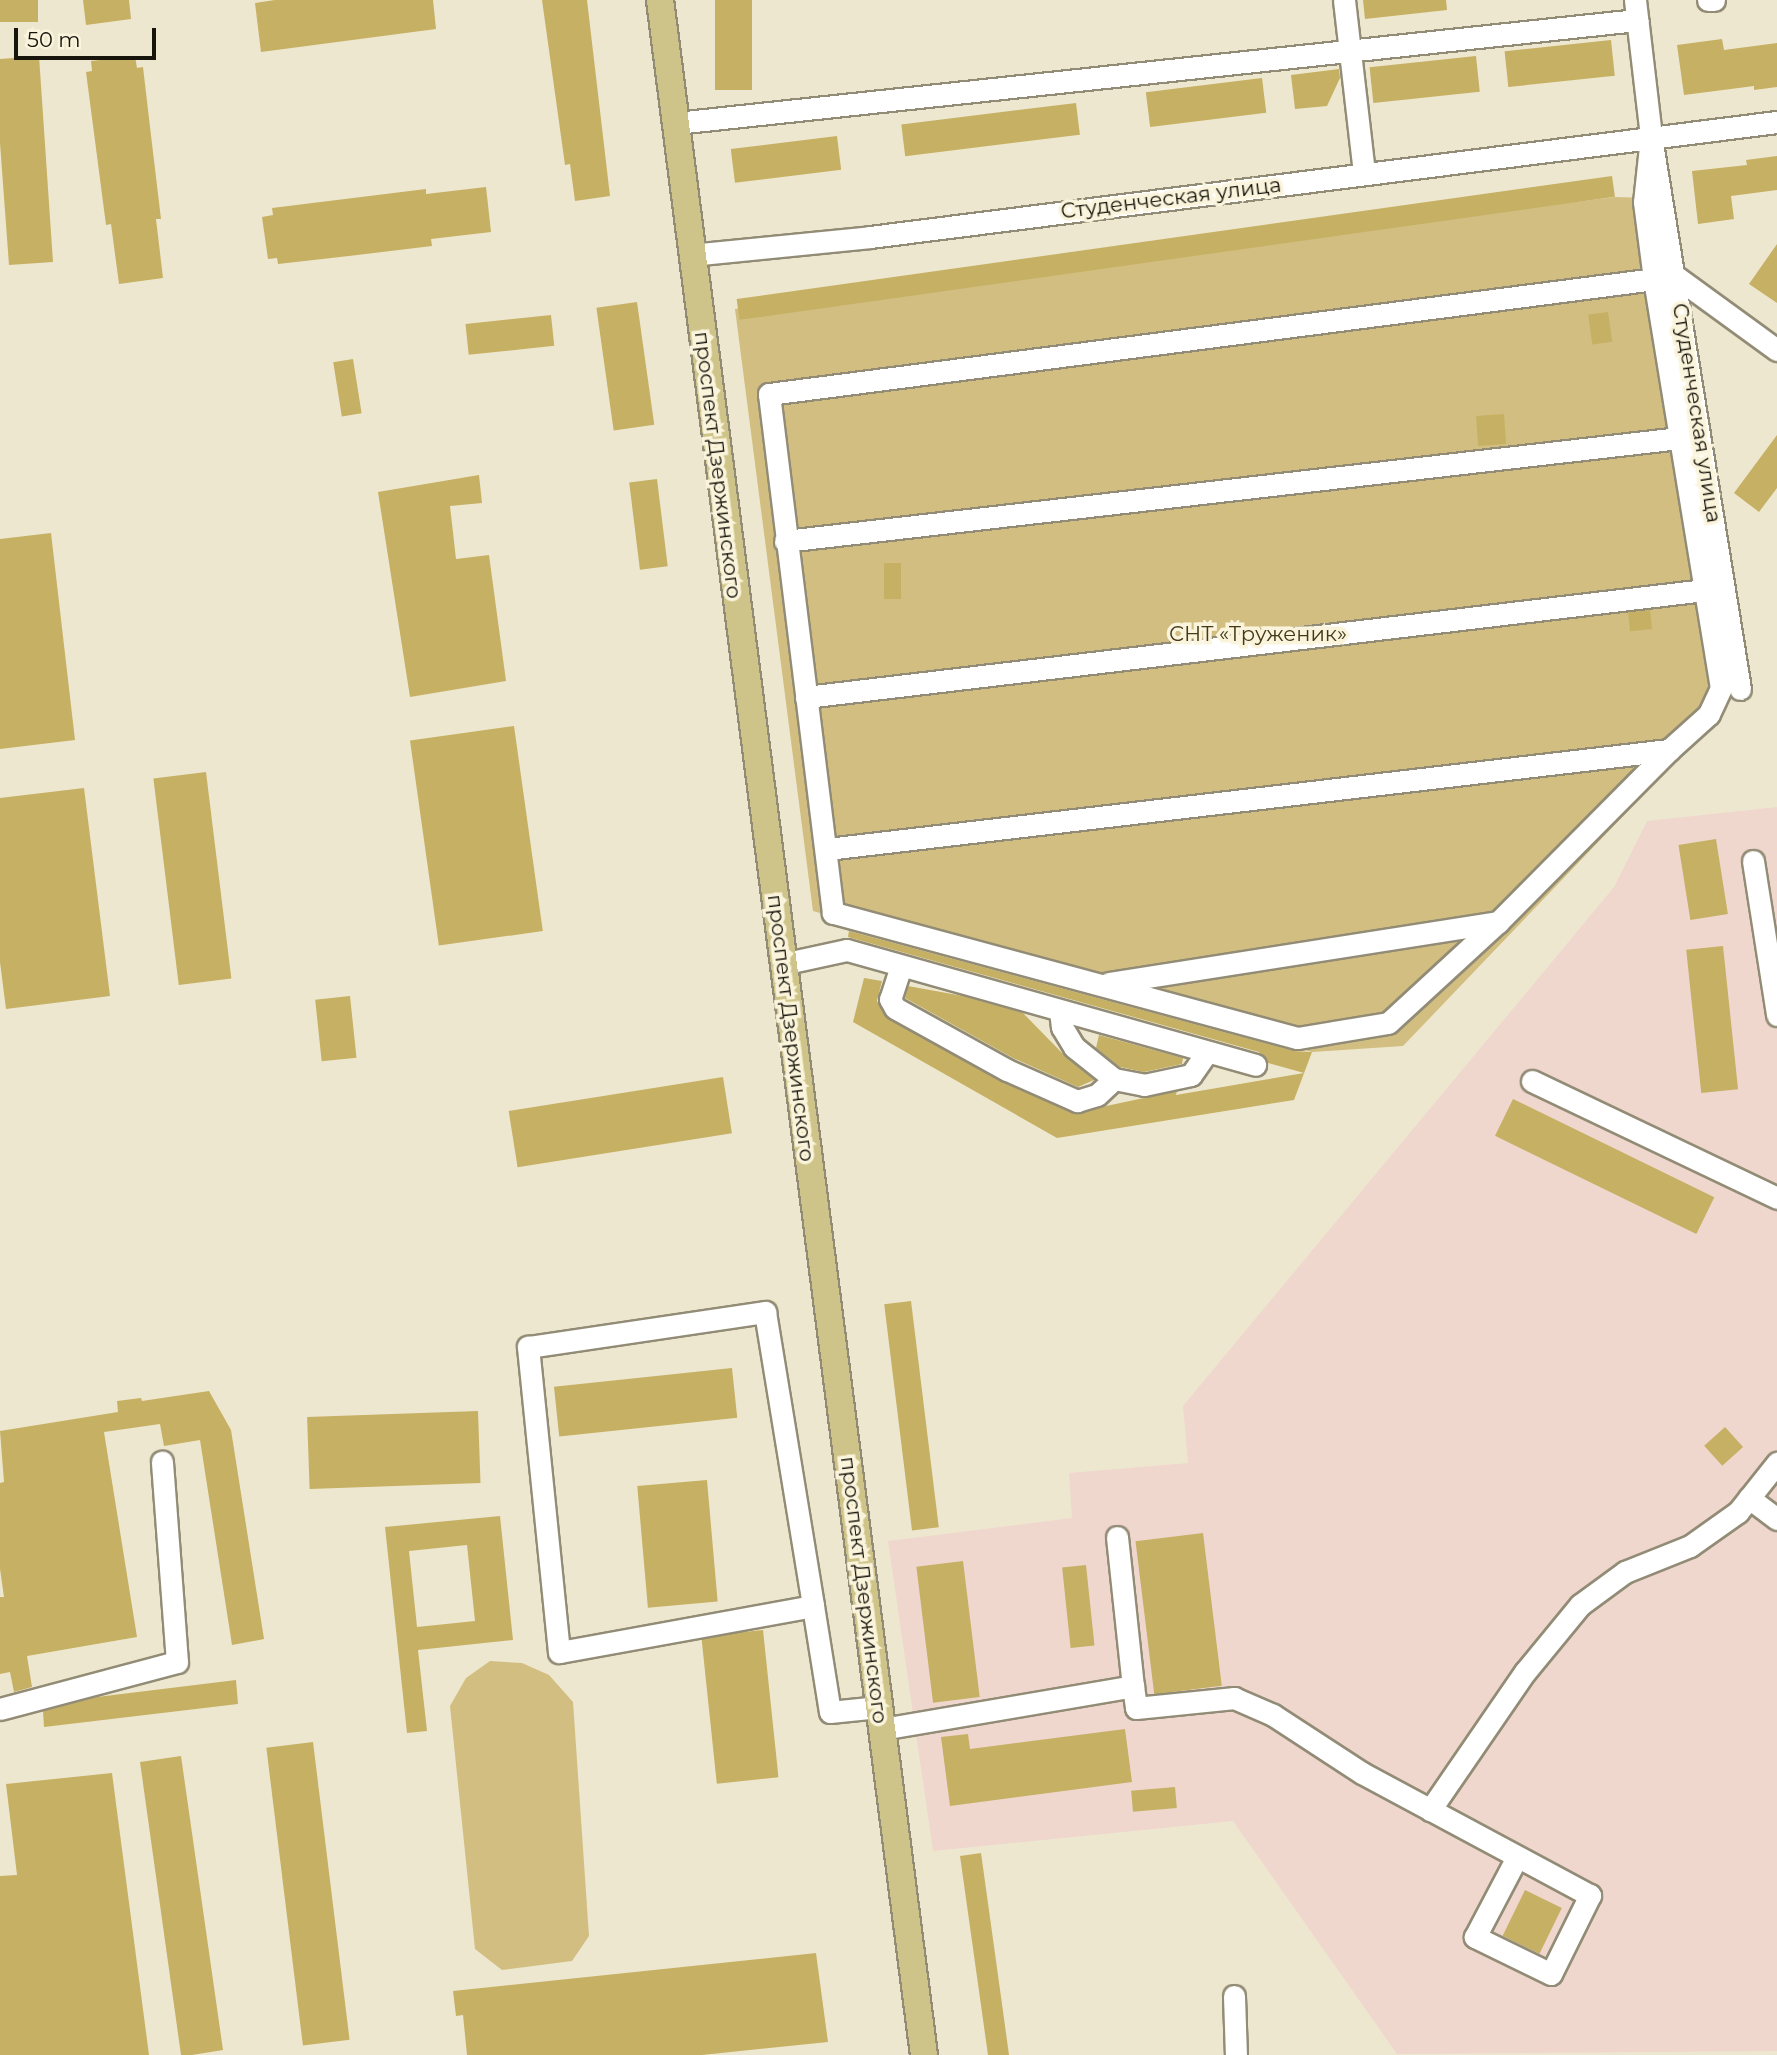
<!DOCTYPE html>
<meta charset="utf-8">
<style>
body{margin:0}
#map{position:relative;width:1777px;height:2055px;overflow:hidden;background:#eee7cf;font-family:Montserrat,sans-serif}
div>[style]{position:absolute}
[style*='--x']{left:calc(var(--x)*1px);top:calc(var(--y)*1px);width:calc(var(--w)*1px);rotate:calc(var(--a)*1deg)}
.industrial>*{inset:0;background:#efd7ce}
.green>*{inset:0;background:#d1be80}
.building>*{inset:0;background:#c6b063;transform-origin:0 0}
.roads{filter:drop-shadow(2px 0 #928c76) drop-shadow(-2px 0 #928c76) drop-shadow(0 2px #928c76) drop-shadow(0 -2px #928c76)}
.minor>*{height:21px;margin:-10.5px;padding:0 10.5px;transform-origin:10.5px;border-radius:10.5px;background:#fff}
.major>*{height:26px;margin:-13px;padding:0 13px;transform-origin:13px;border-radius:13px;background:#cec489}
span{translate:-50% -50%;white-space:nowrap;text-align:center;line-height:1.15;-webkit-text-stroke:7px #fbf4dc;paint-order:stroke}
.street-label{font-size:21px;color:#16140b}
.park-label{font-size:21px;color:#433917}
.scale{position:absolute;left:14px;top:28px;width:142px;height:32px;box-sizing:border-box;border:4px solid #16140b;border-top:0;padding-left:9px;font-size:21px;line-height:24px;white-space:nowrap;color:#16140b;-webkit-text-stroke:5px #fbf4dc;paint-order:stroke}
</style>
<div id="map">
<div class="industrial">
<div style="clip-path:polygon(1777px 807px,1777px 2051px,1397px 2054px,1233px 1821px,933px 1851px,888px 1541px,1072px 1518px,1069px 1473px,1188px 1463px,1183px 1406px,1614px 887px,1647px 821px)"></div>
</div>
<div class="green">
<div style="clip-path:polygon(1615px 197px,1651px 198px,1731px 694px,1718px 717px,1403px 1046px,1312px 1052px,813px 911px,735px 309px)"></div>
<div style="clip-path:polygon(490px 1661px,522px 1663px,549px 1675px,573px 1702px,589px 1936px,572px 1961px,502px 1970px,475px 1949px,450px 1706px,466px 1678px)"></div>
</div>
<div class="building">
<div style="left:0;top:0;width:38px;height:22px"></div>
<div style="clip-path:polygon(83px 0,129px 0,131px 19px,86px 25px)"></div>
<div style="clip-path:polygon(275px 0,433px 0,436px 29px,261px 52px,255px 3px)"></div>
<div style="clip-path:polygon(542px 0,587px 0,610px 196px,575px 201px,570px 164px,565px 165px)"></div>
<div style="left:715px;top:0;width:37px;height:90px"></div>
<div style="clip-path:polygon(1363px 0,1446px 0,1447px 10px,1365px 19px)"></div>
<div style="clip-path:polygon(1722px 39px,1724px 50px,1777px 43px,1777px 87px,1754px 90px,1754px 86px,1684px 95px,1677px 45px)"></div>
<div style="left:1611px;top:40px;width:36px;height:107px;rotate:84deg"></div>
<div style="clip-path:polygon(39px 56px,53px 262px,9px 265px,0 143px,0 59px)"></div>
<div style="clip-path:polygon(135px 56px,137px 68px,143px 67px,150px 127px,161px 219px,156px 219px,163px 278px,119px 284px,111px 224px,106px 225px,86px 72px,92px 71px,91px 61px)"></div>
<div style="left:1476px;top:56px;width:36px;height:107px;rotate:84deg"></div>
<div style="clip-path:polygon(1339px 69px,1340px 78px,1327px 106px,1295px 109px,1291px 75px)"></div>
<div style="left:1262px;top:78px;width:35px;height:117px;rotate:83deg"></div>
<div style="left:1076px;top:103px;width:32px;height:176px;rotate:83deg"></div>
<div style="left:837px;top:136px;width:34px;height:107px;rotate:83deg"></div>
<div style="clip-path:polygon(1777px 156px,1777px 190px,1731px 196px,1734px 219px,1698px 224px,1692px 171px,1747px 165px,1746px 160px)"></div>
<div style="left:1612px;top:176px;width:21px;height:884px;rotate:82deg"></div>
<div style="clip-path:polygon(486px 187px,491px 232px,431px 239px,432px 246px,349px 256px,278px 264px,277px 258px,268px 259px,262px 217px,273px 215px,272px 208px,426px 189px,426px 194px)"></div>
<div style="clip-path:polygon(1777px 244px,1777px 303px,1749px 284px)"></div>
<div style="left:637px;top:302px;width:124px;height:41px;rotate:82deg"></div>
<div style="left:1608px;top:312px;width:30px;height:20px;rotate:82deg"></div>
<div style="left:551px;top:315px;width:31px;height:86px;rotate:84deg"></div>
<div style="left:353px;top:359px;width:55px;height:20px;rotate:81deg"></div>
<div style="left:1504px;top:414px;width:30px;height:28px;rotate:86deg"></div>
<div style="clip-path:polygon(1777px 435px,1777px 488px,1759px 512px,1734px 493px)"></div>
<div style="clip-path:polygon(479px 475px,482px 503px,450px 506px,456px 559px,489px 555px,506px 681px,410px 697px,378px 492px)"></div>
<div style="left:657px;top:479px;width:88px;height:28px;rotate:83deg"></div>
<div style="clip-path:polygon(51px 533px,75px 740px,0 749px,0 539px)"></div>
<div style="left:884px;top:563px;width:17px;height:36px"></div>
<div style="left:1650px;top:610px;width:19px;height:22px;rotate:84deg"></div>
<div style="left:514px;top:726px;width:207px;height:105px;rotate:82deg"></div>
<div style="left:206px;top:772px;width:208px;height:53px;rotate:83deg"></div>
<div style="clip-path:polygon(84px 788px,110px 996px,6px 1009px,0 962px,0 798px)"></div>
<div style="left:1716px;top:839px;width:76px;height:38px;rotate:81deg"></div>
<div style="clip-path:polygon(849px 931px,1294px 1051px,1312px 1052px,1294px 1100px,1057px 1138px,853px 1022px,864px 978px,882px 981px,877px 1001px,889px 1019px,1001px 1081px,1073px 1113px,1177px 1091px,1176px 1095px,1304px 1073px,1268px 1063px,1259px 1052px,848px 937px)"></div>
<div style="left:1723px;top:946px;width:144px;height:37px;rotate:84deg"></div>
<div style="clip-path:polygon(908px 986px,963px 996px,1023px 1013px,1066px 1057px,1094px 1080px,1078px 1087px,1013px 1058px,905px 998px)"></div>
<div style="left:350px;top:996px;width:62px;height:35px;rotate:84deg"></div>
<div style="clip-path:polygon(1099px 1035px,1183px 1058px,1182px 1064px,1144px 1072px,1120px 1067px,1096px 1048px)"></div>
<div style="left:723px;top:1077px;width:57px;height:217px;rotate:81deg"></div>
<div style="left:1513px;top:1099px;width:224px;height:41px;rotate:26deg"></div>
<div style="left:911px;top:1301px;width:228px;height:27px;rotate:83deg"></div>
<div style="left:732px;top:1368px;width:50px;height:179px;rotate:84deg"></div>
<div style="clip-path:polygon(209px 1391px,231px 1430px,264px 1639px,232px 1645px,200px 1440px,164px 1446px,160px 1424px,104px 1432px,137px 1637px,27px 1656px,32px 1687px,14px 1692px,10px 1672px,0 1674px,0 1597px,4px 1597px,0 1569px,0 1483px,4px 1482px,0 1431px,118px 1412px,117px 1401px,141px 1398px,142px 1401px)"></div>
<div style="left:478px;top:1411px;width:72px;height:171px;rotate:88deg"></div>
<div style="left:1725px;top:1427px;width:27px;height:28px;rotate:48deg"></div>
<div style="left:707px;top:1480px;width:122px;height:70px;rotate:85deg"></div>
<div style="clip-path:polygon(evenodd,500px 1516px,513px 1640px,418px 1650px,427px 1731px,407px 1733px,385px 1527px,500px 1516px,467px 1545px,475px 1621px,417px 1627px,409px 1551px,467px 1545px)"></div>
<div style="left:1203px;top:1533px;width:154px;height:68px;rotate:83deg"></div>
<div style="left:963px;top:1561px;width:137px;height:47px;rotate:83deg"></div>
<div style="left:1086px;top:1565px;width:81px;height:24px;rotate:84deg"></div>
<div style="left:763px;top:1630px;width:148px;height:62px;rotate:84deg"></div>
<div style="clip-path:polygon(236px 1680px,238px 1704px,44px 1727px,43px 1711px,97px 1697px)"></div>
<div style="clip-path:polygon(1125px 1729px,1132px 1782px,950px 1806px,941px 1737px,968px 1734px,970px 1749px)"></div>
<div style="left:313px;top:1742px;width:300px;height:47px;rotate:83deg"></div>
<div style="clip-path:polygon(181px 1756px,223px 2050px,192px 2055px,181px 2055px,140px 1762px)"></div>
<div style="clip-path:polygon(112px 1773px,149px 2055px,0 2055px,0 1876px,17px 1875px,6px 1784px)"></div>
<div style="left:1175px;top:1787px;width:21px;height:44px;rotate:85deg"></div>
<div style="clip-path:polygon(981px 1853px,1002px 2004px,1009px 2055px,988px 2055px,960px 1856px)"></div>
<div style="left:1525px;top:1890px;width:41px;height:51px;rotate:26deg"></div>
<div style="clip-path:polygon(816px 1953px,828px 2042px,702px 2055px,467px 2055px,463px 2015px,456px 2016px,453px 1991px)"></div>
</div>
<div class="roads">
<div class="minor">
<div style="--x:1344;--y:0;--w:175;--a:83.4"></div>
<div style="--x:1635;--y:0;--w:138;--a:83.3"></div>
<div style="--x:1651;--y:137;--w:559;--a:80.84"></div>
<div style="--x:1708;--y:0;--w:6;--a:0"></div>
<div style="--x:676;--y:123;--w:967;--a:-6.12"></div>
<div style="--x:1651;--y:137;--w:65;--a:96.1"></div>
<div style="--x:1644;--y:202;--w:78;--a:82.6"></div>
<div style="--x:1654;--y:279;--w:414;--a:80.7"></div>
<div style="--x:1721;--y:688;--w:29;--a:115"></div>
<div style="--x:1709;--y:714;--w:54;--a:138"></div>
<div style="--x:1669;--y:750;--w:243;--a:134.8"></div>
<div style="--x:1498;--y:922;--w:149;--a:137.4"></div>
<div style="--x:1388;--y:1023;--w:92;--a:170.6"></div>
<div style="--x:1297;--y:1038;--w:481;--a:-164.9"></div>
<div style="--x:833;--y:913;--w:523;--a:-97.03"></div>
<div style="--x:769;--y:394;--w:892;--a:-7.4"></div>
<div style="--x:691;--y:255;--w:180;--a:-5.7"></div>
<div style="--x:870;--y:237;--w:914;--a:-7.23"></div>
<div style="--x:1675;--y:276;--w:126;--a:36"></div>
<div style="--x:785;--y:541;--w:900;--a:-6.57"></div>
<div style="--x:806;--y:697;--w:904;--a:-6.79"></div>
<div style="--x:827;--y:849;--w:848;--a:-6.71"></div>
<div style="--x:1753;--y:861;--w:156;--a:81.1"></div>
<div style="--x:782;--y:964;--w:66;--a:-12.2"></div>
<div style="--x:847;--y:950;--w:424;--a:15.7"></div>
<div style="--x:901;--y:966;--w:35;--a:108"></div>
<div style="--x:890;--y:999;--w:10;--a:61"></div>
<div style="--x:895;--y:1008;--w:128;--a:29"></div>
<div style="--x:1007;--y:1070;--w:77;--a:23.9"></div>
<div style="--x:1077;--y:1101;--w:21;--a:-17"></div>
<div style="--x:1097;--y:1095;--w:23;--a:-43"></div>
<div style="--x:1109;--y:983;--w:394;--a:-8.9"></div>
<div style="--x:1060;--y:1011;--w:16;--a:83"></div>
<div style="--x:1062;--y:1027;--w:23;--a:59"></div>
<div style="--x:1074;--y:1047;--w:51;--a:38.7"></div>
<div style="--x:1114;--y:1079;--w:31;--a:11"></div>
<div style="--x:1144;--y:1085;--w:48;--a:-12"></div>
<div style="--x:1191;--y:1075;--w:28;--a:-55"></div>
<div style="--x:1532;--y:1081;--w:272;--a:25.5"></div>
<div style="--x:1749;--y:1498;--w:35;--a:37"></div>
<div style="--x:1117;--y:1537;--w:150;--a:83.9"></div>
<div style="--x:813;--y:1606;--w:258;--a:169.7"></div>
<div style="--x:559;--y:1652;--w:307;--a:-95.8"></div>
<div style="--x:528;--y:1347;--w:240;--a:-8.4"></div>
<div style="--x:765;--y:1312;--w:298;--a:80.7"></div>
<div style="--x:813;--y:1606;--w:107;--a:80.9"></div>
<div style="--x:830;--y:1712;--w:49;--a:-5.8"></div>
<div style="--x:0;--y:1709;--w:183;--a:-14.9"></div>
<div style="--x:177;--y:1662;--w:201;--a:-94.3"></div>
<div style="--x:882;--y:1729;--w:255;--a:-9.7"></div>
<div style="--x:1133;--y:1686;--w:22;--a:82"></div>
<div style="--x:1136;--y:1708;--w:99;--a:-5.8"></div>
<div style="--x:1234;--y:1698;--w:43;--a:23.6"></div>
<div style="--x:1273;--y:1715;--w:106;--a:33.1"></div>
<div style="--x:1362;--y:1773;--w:259;--a:28.2"></div>
<div style="--x:1590;--y:1895;--w:88;--a:116.3"></div>
<div style="--x:1551;--y:1974;--w:85;--a:-154"></div>
<div style="--x:1475;--y:1937;--w:90;--a:-62.3"></div>
<div style="--x:1430;--y:1810;--w:168;--a:-55.5"></div>
<div style="--x:1525;--y:1672;--w:87;--a:-50.6"></div>
<div style="--x:1580;--y:1605;--w:56;--a:-36.3"></div>
<div style="--x:1625;--y:1572;--w:70;--a:-21.8"></div>
<div style="--x:1690;--y:1546;--w:59;--a:-35.3"></div>
<div style="--x:1738;--y:1512;--w:63;--a:-51.5"></div>
<div style="--x:1234;--y:1996;--w:59;--a:88.1"></div>
</div>
<div class="major">
<div style="--x:660;--y:0;--w:2072;--a:82.68"></div>
</div>
</div>
<div class="street-label">
<span style="left:1171px;top:198px;rotate:-7deg">Студенческая улица</span>
<span style="left:1697px;top:413px;rotate:81deg">Студенческая улица</span>
<span style="left:718px;top:465px;rotate:83deg">проспект Дзержинского</span>
<span style="left:791px;top:1028px;rotate:83deg">проспект Дзержинского</span>
<span style="left:864px;top:1590px;rotate:83deg">проспект Дзержинского</span>
</div>
<div class="park-label">
<span style="left:1258px;top:634px">СНТ «Труженик»</span>
</div>
<div class="scale">50 m</div>
</div>
